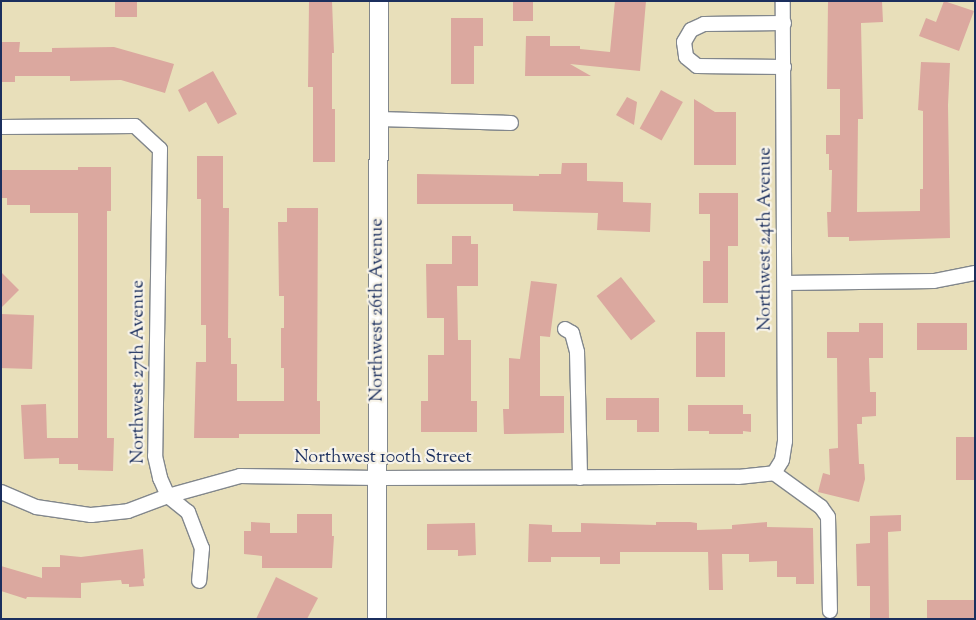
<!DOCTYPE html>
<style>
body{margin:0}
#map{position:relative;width:976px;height:620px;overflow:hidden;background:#e8dfba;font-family:"Sorts Mill Goudy",serif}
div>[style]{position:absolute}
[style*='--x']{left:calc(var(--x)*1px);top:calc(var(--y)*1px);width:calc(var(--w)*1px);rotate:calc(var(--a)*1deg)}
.building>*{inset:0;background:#dba89f;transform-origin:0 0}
.roads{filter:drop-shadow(1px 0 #82878c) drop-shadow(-1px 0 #82878c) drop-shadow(0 1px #82878c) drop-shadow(0 -1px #82878c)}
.minor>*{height:14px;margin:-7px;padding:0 7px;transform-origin:7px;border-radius:7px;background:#fff}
.tertiary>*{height:18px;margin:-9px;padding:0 9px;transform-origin:9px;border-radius:9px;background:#fff}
span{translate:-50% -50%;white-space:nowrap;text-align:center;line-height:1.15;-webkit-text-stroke:4.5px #f7f3e8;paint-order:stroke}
.street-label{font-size:18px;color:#1b2f5e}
.frame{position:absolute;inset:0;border:2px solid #1b2f5e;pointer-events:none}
</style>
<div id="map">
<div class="building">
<div style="left:115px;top:1px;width:22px;height:16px"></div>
<div style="clip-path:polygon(309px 1px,332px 1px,334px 53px,332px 53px,332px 109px,335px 109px,335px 162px,313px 162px,313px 87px,308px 87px)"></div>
<div style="left:513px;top:1px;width:20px;height:20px"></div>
<div style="clip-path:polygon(615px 1px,646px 1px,640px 71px,570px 64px,591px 76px,525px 76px,526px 36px,550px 36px,550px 46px,580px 46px,580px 49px,610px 52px)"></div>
<div style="clip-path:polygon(828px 1px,882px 1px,883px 22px,861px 23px,863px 119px,858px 119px,857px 212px,920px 211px,920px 189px,923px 189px,923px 111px,918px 110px,921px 62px,950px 63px,948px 105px,950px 238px,849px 241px,849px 237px,828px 237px,827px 212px,831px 212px,832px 170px,829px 170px,829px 154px,826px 154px,826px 135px,840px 135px,840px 89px,827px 89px)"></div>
<div style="clip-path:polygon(944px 1px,974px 11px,959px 51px,919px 36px,926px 18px,936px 22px)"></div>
<div style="clip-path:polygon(451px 18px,483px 18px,483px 46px,474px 46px,474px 84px,451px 84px)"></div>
<div style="clip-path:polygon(2px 42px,20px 42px,19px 52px,52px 52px,52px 48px,114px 47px,174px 64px,165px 93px,121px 80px,70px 81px,70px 76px,15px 76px,15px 82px,1px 82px)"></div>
<div style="clip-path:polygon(213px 71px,237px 114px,218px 124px,206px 102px,189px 112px,178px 90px)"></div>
<div style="left:661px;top:90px;width:25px;height:44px;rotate:29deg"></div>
<div style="clip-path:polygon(627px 97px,637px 102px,634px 125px,616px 115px)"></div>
<div style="clip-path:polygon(694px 99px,715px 112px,736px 112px,736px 165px,694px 165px)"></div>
<div style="clip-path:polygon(197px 156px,223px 156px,223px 208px,229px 208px,228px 338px,231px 338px,231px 364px,237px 364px,237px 401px,284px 401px,284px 368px,281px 368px,281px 328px,284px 328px,284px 296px,279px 296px,278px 222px,287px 222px,287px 208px,318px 208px,317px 401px,320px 401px,320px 434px,239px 434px,239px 438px,194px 438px,196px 362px,206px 362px,206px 325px,201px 325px,201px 199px,197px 199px)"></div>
<div style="clip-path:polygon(562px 163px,587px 163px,587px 181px,623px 182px,623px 202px,651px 203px,650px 232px,597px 230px,598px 213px,513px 211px,513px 204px,417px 204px,417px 174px,539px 176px,539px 174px,561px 174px)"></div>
<div style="clip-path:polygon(78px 167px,111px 167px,111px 211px,107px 211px,107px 438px,114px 438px,113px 471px,78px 470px,78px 464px,59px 464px,59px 458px,24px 459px,21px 405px,46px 404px,47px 438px,78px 438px,78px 213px,30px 213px,30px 205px,7px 205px,7px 198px,1px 198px,1px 170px,78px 170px)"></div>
<div style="clip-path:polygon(699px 193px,738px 193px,738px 246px,728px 246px,728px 303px,703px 303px,703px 261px,710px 261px,710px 214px,699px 214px)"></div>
<div style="clip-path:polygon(452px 236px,471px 236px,471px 244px,478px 244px,478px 286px,457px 286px,458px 340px,471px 340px,471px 401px,477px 401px,477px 432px,421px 432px,421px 401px,428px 401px,428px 355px,444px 355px,444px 318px,427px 318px,426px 264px,452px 264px)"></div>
<div style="clip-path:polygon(1px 272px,19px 290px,1px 308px)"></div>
<div style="left:621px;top:277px;width:56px;height:31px;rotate:52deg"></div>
<div style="clip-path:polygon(531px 281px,557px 284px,550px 337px,540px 336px,540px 396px,564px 396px,564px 433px,504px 434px,503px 409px,509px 409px,509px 358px,520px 359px)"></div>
<div style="left:1px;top:314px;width:33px;height:54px;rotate:2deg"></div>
<div style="clip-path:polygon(859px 323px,883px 323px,883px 358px,869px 358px,870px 392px,876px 392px,876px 416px,862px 417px,862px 424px,857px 424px,859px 464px,864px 464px,865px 479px,859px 502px,818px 492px,823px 473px,830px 475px,829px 449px,838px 448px,837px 358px,827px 358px,827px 332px,859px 332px)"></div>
<div style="left:917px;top:323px;width:50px;height:27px"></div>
<div style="left:696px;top:332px;width:29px;height:45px"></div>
<div style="clip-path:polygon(606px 398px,659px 398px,659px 432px,637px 432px,637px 420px,606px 420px)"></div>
<div style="clip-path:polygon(688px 405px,743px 405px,743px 414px,751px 414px,751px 432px,743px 431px,743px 434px,709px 434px,709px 431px,688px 431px)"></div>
<div style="left:956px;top:437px;width:19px;height:43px"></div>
<div style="clip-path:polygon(297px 514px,332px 514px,332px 536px,334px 536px,332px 568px,262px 568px,262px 556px,244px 554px,244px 531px,251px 531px,251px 522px,270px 523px,270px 533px,297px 533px)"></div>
<div style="clip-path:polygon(901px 515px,901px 531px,888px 532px,889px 619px,870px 619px,870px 586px,857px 586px,856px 544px,870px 543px,870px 516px)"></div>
<div style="clip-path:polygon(656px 522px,690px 522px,697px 523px,697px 530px,732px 529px,732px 525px,767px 522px,767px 527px,813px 528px,814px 584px,796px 584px,796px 577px,777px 577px,777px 561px,749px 562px,749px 554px,722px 554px,723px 590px,709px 590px,708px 552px,620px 552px,620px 564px,600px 564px,600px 557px,551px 557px,551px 562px,528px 562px,529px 524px,552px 525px,552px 532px,581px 532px,581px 523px,656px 525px)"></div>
<div style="clip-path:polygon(475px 523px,476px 555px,458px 556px,458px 550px,427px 550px,427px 524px)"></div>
<div style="clip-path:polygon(143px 549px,145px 578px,143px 579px,144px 586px,129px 587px,129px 584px,122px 584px,121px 580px,81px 583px,81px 598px,27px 597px,26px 599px,1px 591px,1px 566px,42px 578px,42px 567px,60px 567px,60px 555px,81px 557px)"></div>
<div style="clip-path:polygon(276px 577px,318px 598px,307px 619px,256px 619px)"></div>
<div style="left:975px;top:600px;width:19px;height:48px;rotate:90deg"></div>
</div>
<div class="roads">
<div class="minor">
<div style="--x:784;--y:23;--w:80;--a:179.3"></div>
<div style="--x:704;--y:24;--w:14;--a:155"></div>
<div style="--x:691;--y:30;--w:14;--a:120"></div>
<div style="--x:684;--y:42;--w:15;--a:82"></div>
<div style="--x:686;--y:57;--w:14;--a:39"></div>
<div style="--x:697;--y:66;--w:87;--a:0.7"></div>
<div style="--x:379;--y:119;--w:132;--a:1.7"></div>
<div style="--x:1;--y:127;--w:134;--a:-0.4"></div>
<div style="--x:135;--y:126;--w:34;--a:43"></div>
<div style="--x:160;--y:149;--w:307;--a:90.9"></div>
<div style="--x:155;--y:456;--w:23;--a:77"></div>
<div style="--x:160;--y:478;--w:20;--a:66"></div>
<div style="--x:168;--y:496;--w:26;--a:39"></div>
<div style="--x:188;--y:512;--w:39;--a:69"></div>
<div style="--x:202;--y:548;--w:33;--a:95"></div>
<div style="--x:785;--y:283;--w:149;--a:-0.8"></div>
<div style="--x:934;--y:281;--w:42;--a:-11"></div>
<div style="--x:565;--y:329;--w:8;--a:30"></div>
<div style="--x:572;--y:333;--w:20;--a:75"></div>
<div style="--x:577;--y:352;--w:126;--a:88.6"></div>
<div style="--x:774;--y:473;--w:15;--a:-58"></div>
<div style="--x:782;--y:460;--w:19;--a:-81"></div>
<div style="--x:785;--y:441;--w:440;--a:-90.3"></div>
<div style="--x:774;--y:473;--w:58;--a:35.9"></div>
<div style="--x:821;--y:507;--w:12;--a:55"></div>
<div style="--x:828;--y:517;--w:94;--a:88.8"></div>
<div style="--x:1;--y:492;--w:38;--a:23"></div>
<div style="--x:36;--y:507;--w:56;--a:8.3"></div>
<div style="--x:91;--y:515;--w:37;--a:-6"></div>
<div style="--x:128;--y:511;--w:43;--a:-20.6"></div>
<div style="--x:168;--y:496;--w:75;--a:-15.5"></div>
<div style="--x:240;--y:476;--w:138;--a:0.8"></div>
<div style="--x:378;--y:478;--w:360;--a:-0.2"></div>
<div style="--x:738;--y:477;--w:36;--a:-6"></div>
</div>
<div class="tertiary">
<div style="--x:377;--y:619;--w:618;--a:-89.81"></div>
</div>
</div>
<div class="street-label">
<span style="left:766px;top:239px;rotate:-90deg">Northwest 24th Avenue</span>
<span style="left:378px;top:310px;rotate:-90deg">Northwest 26th Avenue</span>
<span style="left:139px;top:372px;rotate:-90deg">Northwest 27th Avenue</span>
<span style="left:383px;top:458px">Northwest 100th Street</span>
</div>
<div class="frame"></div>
</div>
